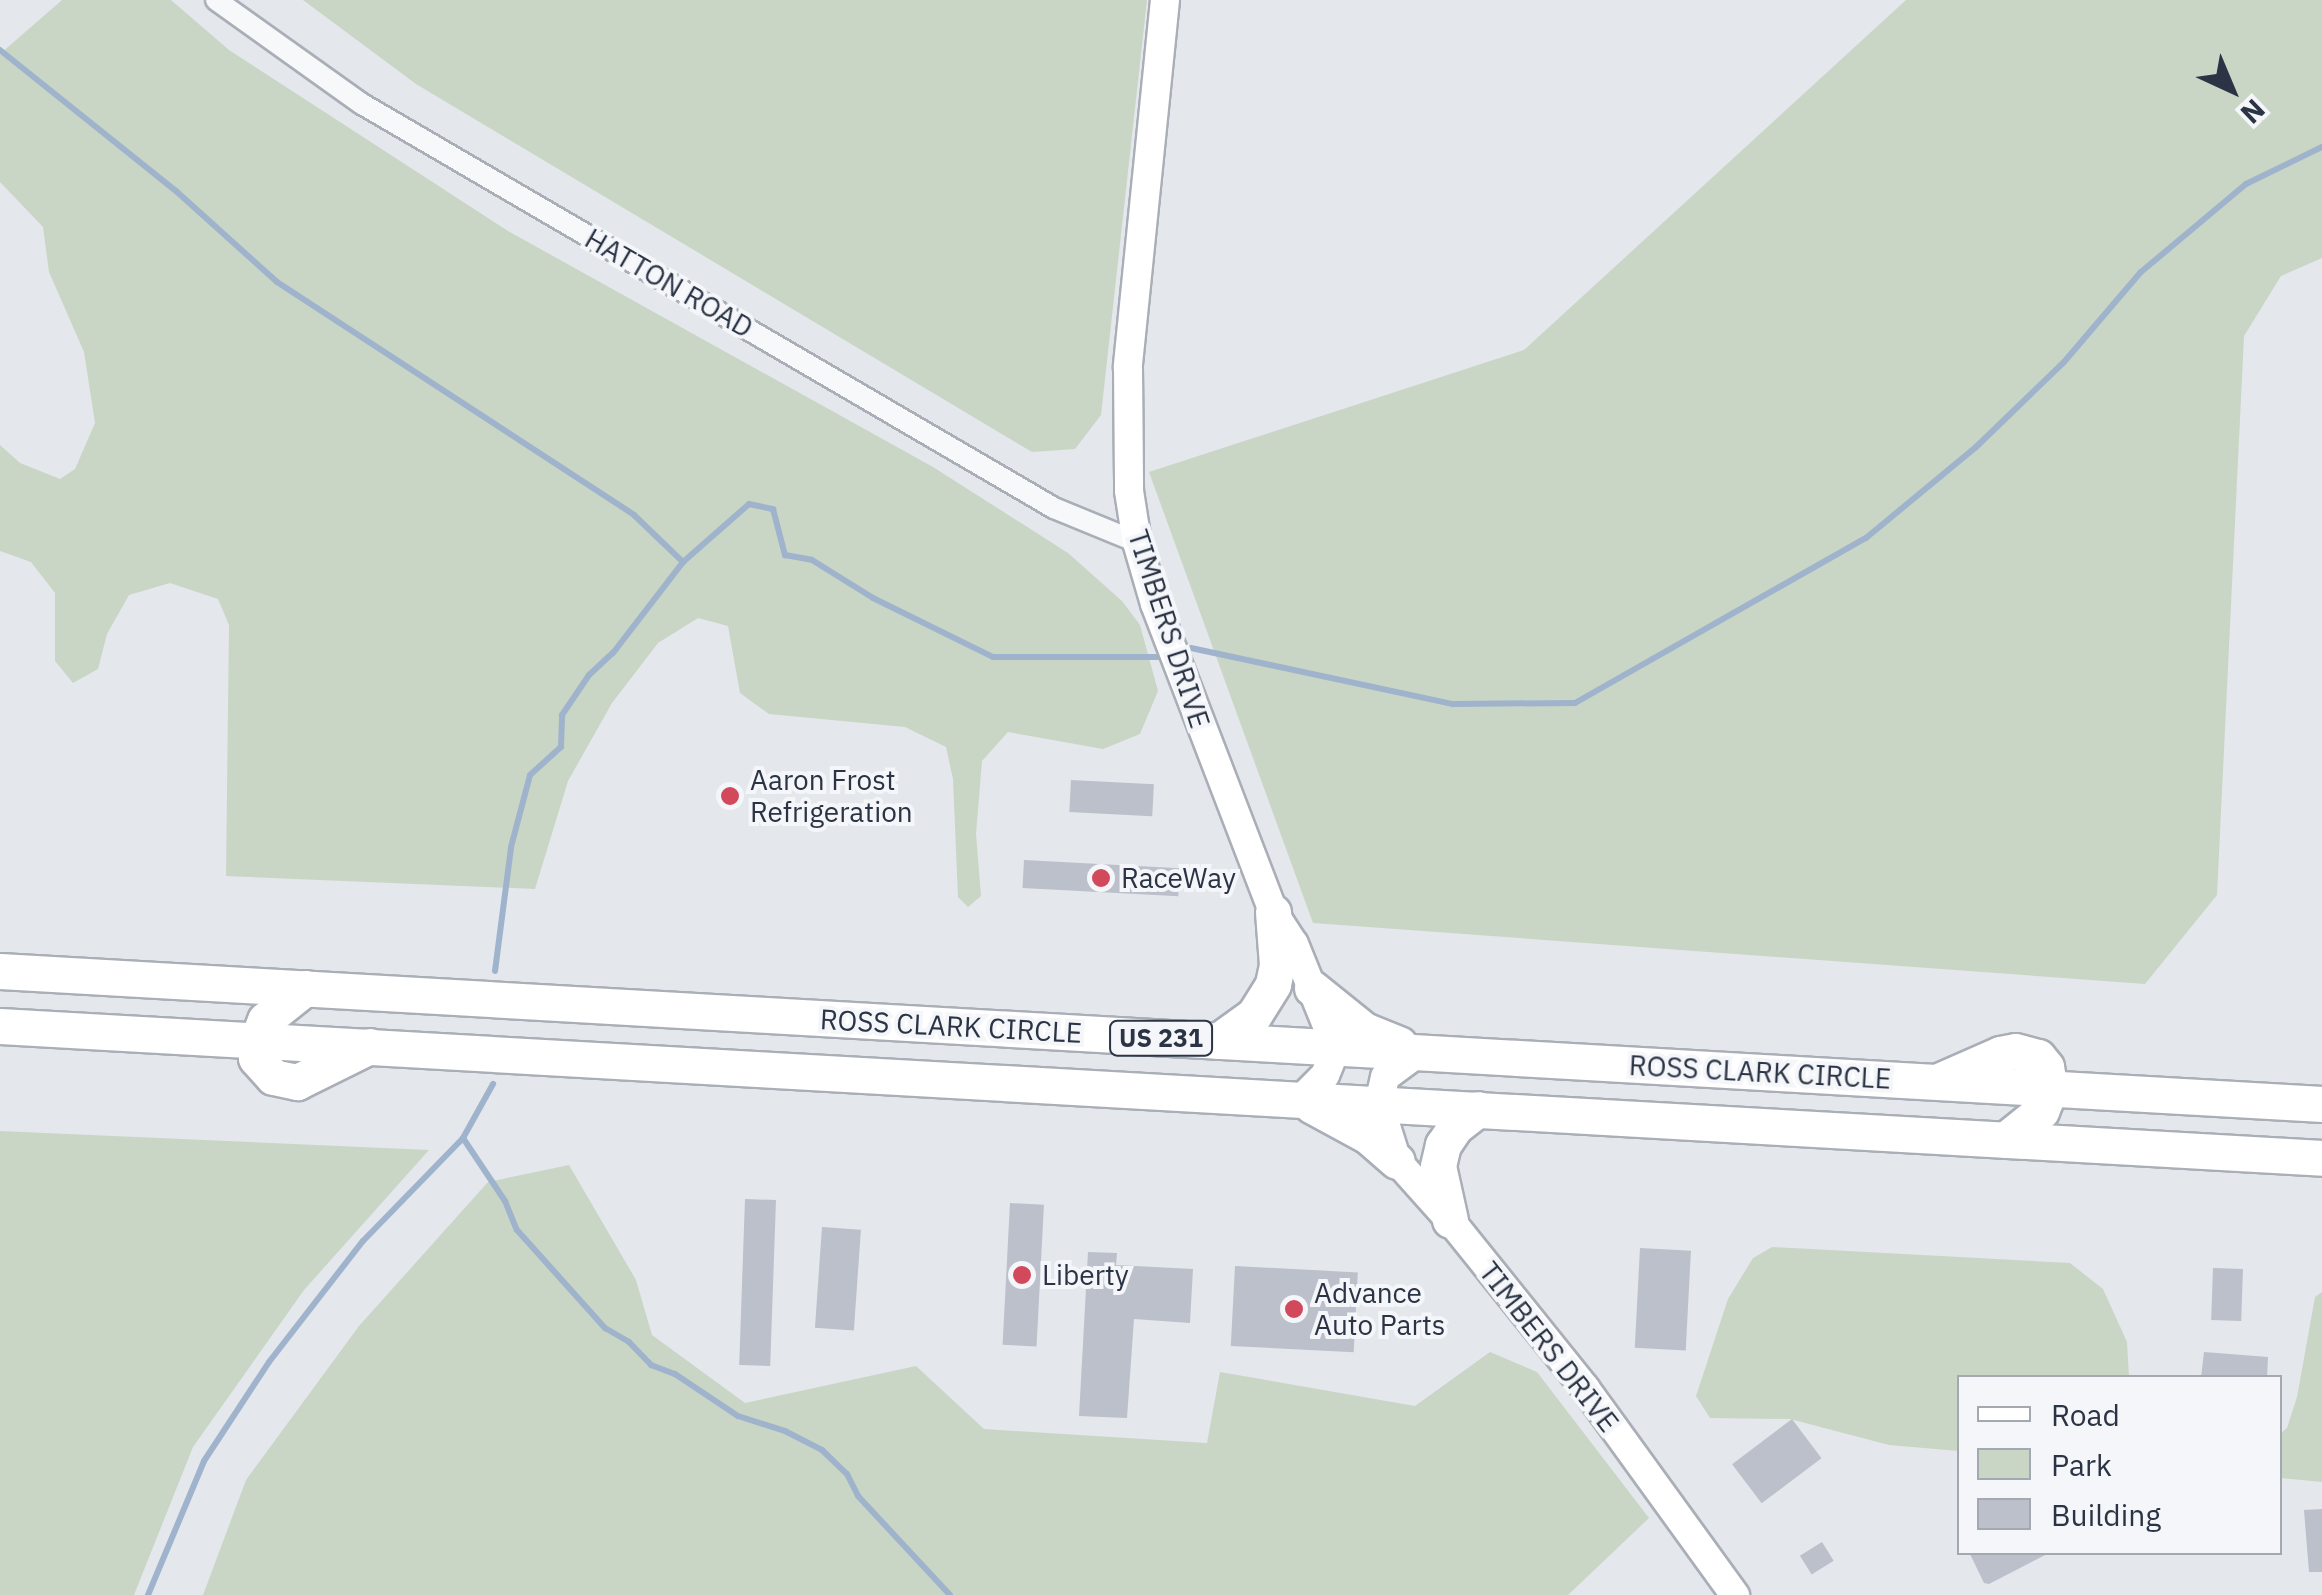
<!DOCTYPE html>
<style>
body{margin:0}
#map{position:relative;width:2322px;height:1595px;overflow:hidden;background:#e4e7ec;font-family:"IBM Plex Sans",sans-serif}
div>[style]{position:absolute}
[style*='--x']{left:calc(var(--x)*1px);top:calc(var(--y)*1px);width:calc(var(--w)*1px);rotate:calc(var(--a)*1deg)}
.green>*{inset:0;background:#c9d6c5}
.stream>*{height:6px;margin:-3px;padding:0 3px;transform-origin:3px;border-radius:3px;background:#9fb4cc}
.building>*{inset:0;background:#bbc0ca;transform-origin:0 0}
.roads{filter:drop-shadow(2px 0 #a9aeb7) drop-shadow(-2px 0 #a9aeb7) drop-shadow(0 2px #a9aeb7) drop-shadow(0 -2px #a9aeb7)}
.street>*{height:20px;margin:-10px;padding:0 10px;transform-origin:10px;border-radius:10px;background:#f7f8fa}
.secondary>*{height:28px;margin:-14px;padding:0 14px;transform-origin:14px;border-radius:14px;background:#fff}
.highway>*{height:35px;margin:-17.5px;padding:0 17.5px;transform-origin:17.5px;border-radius:17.5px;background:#fff}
.dots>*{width:28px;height:28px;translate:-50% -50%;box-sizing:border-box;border:5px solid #f4f6f9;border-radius:50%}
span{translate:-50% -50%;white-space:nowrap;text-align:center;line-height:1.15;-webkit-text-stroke:8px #f4f6f9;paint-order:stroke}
.shield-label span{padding:2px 8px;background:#f4f6f9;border:2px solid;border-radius:8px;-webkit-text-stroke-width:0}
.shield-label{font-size:25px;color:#2b3445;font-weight:700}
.street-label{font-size:28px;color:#2b3445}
.poi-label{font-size:28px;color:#2b3445}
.left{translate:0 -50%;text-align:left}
.legend{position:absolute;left:1957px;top:1375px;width:325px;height:180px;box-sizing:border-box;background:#f4f6f9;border:2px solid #a4a8b1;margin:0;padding:12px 18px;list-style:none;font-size:30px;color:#2b3445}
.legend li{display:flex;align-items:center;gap:20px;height:50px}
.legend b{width:50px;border:2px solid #a4a8b1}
.north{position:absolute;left:2182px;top:40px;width:100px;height:100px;-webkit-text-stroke:8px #f4f6f9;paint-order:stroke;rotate:136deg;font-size:28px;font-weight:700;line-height:40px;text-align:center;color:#2b3445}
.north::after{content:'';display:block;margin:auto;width:35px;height:45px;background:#2b3445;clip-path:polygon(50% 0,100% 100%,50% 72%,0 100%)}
</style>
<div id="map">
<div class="green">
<div style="clip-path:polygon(62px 0,171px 0,229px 50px,508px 231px,933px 467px,1068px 553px,1122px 601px,1140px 625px,1158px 691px,1140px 734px,1103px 749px,1008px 732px,982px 761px,976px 834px,981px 896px,968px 907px,958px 897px,953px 779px,946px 747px,905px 727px,769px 714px,740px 693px,728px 626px,698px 618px,658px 643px,612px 703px,568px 781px,535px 889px,226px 876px,229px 625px,218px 599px,170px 583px,129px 595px,107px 634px,98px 669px,73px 683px,55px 661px,55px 593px,31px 562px,0 551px,0 445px,20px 463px,60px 479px,75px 469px,95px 423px,84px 352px,49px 272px,43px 227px,0 182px,0 54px)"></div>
<div style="clip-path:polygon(303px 0,1147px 0,1101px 415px,1075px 449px,1032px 452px,416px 84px)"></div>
<div style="clip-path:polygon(1906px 0,2322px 0,2322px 258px,2281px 276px,2244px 336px,2217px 895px,2145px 984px,1313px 923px,1149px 472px,1524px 350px)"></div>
<div style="clip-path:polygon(0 1131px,429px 1150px,304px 1290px,193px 1447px,134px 1595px,0 1595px)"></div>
<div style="clip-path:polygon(569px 1165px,636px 1280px,652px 1335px,745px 1403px,916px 1366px,984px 1429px,1207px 1443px,1220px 1372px,1415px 1406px,1490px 1352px,1537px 1372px,1649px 1518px,1568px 1595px,203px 1595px,246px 1480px,359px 1326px,488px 1182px)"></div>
<div style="clip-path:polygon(1772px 1247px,2070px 1263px,2103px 1289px,2127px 1342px,2129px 1377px,1960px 1378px,1959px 1451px,1889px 1445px,1790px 1419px,1710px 1418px,1696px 1396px,1728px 1299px,1753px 1258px)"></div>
<div style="clip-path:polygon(2322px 1292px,2322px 1482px,2280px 1478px,2280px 1434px,2287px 1428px,2297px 1397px,2315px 1297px)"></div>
</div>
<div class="stream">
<div style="--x:0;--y:50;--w:226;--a:38.7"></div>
<div style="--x:176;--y:191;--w:136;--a:42"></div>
<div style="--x:277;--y:282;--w:426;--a:33.1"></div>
<div style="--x:634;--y:515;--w:68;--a:43.8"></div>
<div style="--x:1191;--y:648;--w:268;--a:12.1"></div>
<div style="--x:1453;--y:704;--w:122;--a:-0.5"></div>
<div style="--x:1575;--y:703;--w:335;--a:-29.6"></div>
<div style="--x:1866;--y:538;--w:143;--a:-39.6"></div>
<div style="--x:1976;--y:447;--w:122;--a:-44"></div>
<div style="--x:2064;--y:362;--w:118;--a:-49.5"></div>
<div style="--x:2141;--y:272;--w:137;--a:-40"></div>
<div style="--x:2246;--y:184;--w:85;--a:-26"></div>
<div style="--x:495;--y:971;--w:125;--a:-82.6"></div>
<div style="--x:511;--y:847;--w:74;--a:-75.2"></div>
<div style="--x:530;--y:775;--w:42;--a:-42.1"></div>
<div style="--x:561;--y:747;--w:32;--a:-88"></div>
<div style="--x:562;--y:715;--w:48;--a:-56"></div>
<div style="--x:589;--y:675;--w:33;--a:-43"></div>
<div style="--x:613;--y:653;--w:115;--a:-52.4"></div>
<div style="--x:683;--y:562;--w:88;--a:-41.3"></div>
<div style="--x:749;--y:504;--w:25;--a:12"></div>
<div style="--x:773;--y:509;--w:48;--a:75.4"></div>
<div style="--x:785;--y:555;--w:27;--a:10"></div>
<div style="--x:812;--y:560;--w:72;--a:31.9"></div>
<div style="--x:873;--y:598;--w:134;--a:26.2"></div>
<div style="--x:993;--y:657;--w:172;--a:0"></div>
<div style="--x:463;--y:1138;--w:76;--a:56.3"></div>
<div style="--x:505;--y:1201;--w:31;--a:68"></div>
<div style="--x:517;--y:1230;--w:132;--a:48.1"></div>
<div style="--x:605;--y:1328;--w:28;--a:30"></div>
<div style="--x:629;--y:1342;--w:32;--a:46"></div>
<div style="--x:651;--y:1365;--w:26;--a:21"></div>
<div style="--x:675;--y:1374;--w:76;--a:33.7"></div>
<div style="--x:738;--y:1416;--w:49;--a:17.7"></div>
<div style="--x:785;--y:1431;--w:42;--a:27.2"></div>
<div style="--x:822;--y:1450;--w:35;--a:44"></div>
<div style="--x:847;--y:1474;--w:25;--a:63"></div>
<div style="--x:858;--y:1496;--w:135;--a:47.1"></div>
<div style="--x:148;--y:1595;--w:145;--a:-67.3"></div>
<div style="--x:204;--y:1461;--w:118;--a:-56.7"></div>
<div style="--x:269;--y:1362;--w:153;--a:-52.2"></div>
<div style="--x:363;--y:1241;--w:144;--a:-45.8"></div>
<div style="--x:463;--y:1138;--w:62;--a:-60.9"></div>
</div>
<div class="building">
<div style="left:1071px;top:780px;width:83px;height:32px;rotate:3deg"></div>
<div style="left:1024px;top:860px;width:156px;height:28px;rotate:3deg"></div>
<div style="left:745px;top:1199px;width:31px;height:166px;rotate:2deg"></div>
<div style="left:1010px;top:1203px;width:34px;height:142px;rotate:3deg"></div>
<div style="left:822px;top:1227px;width:39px;height:101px;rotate:4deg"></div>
<div style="left:1640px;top:1248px;width:51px;height:100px;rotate:3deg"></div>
<div style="clip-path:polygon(1088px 1252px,1117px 1253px,1116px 1265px,1193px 1269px,1190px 1323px,1134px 1319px,1127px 1418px,1079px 1416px)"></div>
<div style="left:1235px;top:1266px;width:123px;height:80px;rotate:3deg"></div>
<div style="left:2213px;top:1268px;width:30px;height:52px;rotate:2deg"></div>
<div style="clip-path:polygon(2204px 1352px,2268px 1357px,2267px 1378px,2201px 1378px)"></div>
<div style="left:1792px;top:1419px;width:49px;height:75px;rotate:53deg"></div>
<div style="clip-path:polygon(2322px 1509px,2322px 1572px,2309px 1572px,2304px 1510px)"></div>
<div style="left:1822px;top:1542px;width:22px;height:26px;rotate:58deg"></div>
<div style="clip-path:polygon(1969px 1552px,2051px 1552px,1989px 1584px,1984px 1583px)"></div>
</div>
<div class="roads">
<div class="street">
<div style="--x:216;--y:0;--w:179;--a:35.5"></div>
<div style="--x:362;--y:104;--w:801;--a:30.28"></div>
<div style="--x:1054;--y:508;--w:90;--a:22.3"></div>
</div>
<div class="secondary">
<div style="--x:1165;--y:0;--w:369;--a:95.8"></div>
<div style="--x:1128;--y:367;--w:124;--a:89.5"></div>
<div style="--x:1129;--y:491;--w:52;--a:81.1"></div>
<div style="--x:1137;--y:542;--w:65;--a:73.8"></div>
<div style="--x:1155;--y:604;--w:330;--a:69"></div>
<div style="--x:1273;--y:912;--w:38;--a:57"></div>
<div style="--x:1294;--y:944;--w:112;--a:68"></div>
<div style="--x:1336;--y:1048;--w:29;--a:112"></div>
<div style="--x:1325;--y:1075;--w:34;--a:135"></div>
<div style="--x:1419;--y:1052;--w:42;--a:143.7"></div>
<div style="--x:1385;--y:1077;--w:28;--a:103"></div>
<div style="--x:1379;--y:1104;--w:60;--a:72.5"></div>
<div style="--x:1397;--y:1161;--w:79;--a:48.1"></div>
<div style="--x:1450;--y:1220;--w:216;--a:51.2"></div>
<div style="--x:1585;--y:1388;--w:256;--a:54.1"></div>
</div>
<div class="highway">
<div style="--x:0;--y:971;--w:2326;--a:3.28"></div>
<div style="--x:305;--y:988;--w:51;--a:141.3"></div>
<div style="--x:265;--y:1020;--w:22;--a:111"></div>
<div style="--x:257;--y:1041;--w:17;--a:93"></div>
<div style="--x:256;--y:1058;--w:25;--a:48"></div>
<div style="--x:273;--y:1077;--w:25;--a:12"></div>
<div style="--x:297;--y:1082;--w:81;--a:-26.3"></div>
<div style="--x:1312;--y:988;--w:67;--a:38.9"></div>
<div style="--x:1364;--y:1030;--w:38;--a:22"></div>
<div style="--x:0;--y:1026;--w:2326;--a:3.25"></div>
<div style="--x:1218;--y:1041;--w:44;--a:-35.8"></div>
<div style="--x:1254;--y:1015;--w:36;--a:-58"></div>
<div style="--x:1273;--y:984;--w:19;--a:-78"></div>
<div style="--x:1277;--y:965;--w:53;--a:-94.3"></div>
<div style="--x:1941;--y:1080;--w:64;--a:-23.8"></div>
<div style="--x:2000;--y:1054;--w:15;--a:-11"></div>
<div style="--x:2015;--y:1051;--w:24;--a:15"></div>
<div style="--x:2038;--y:1057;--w:13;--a:51"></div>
<div style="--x:2046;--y:1067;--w:22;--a:80"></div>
<div style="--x:2050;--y:1089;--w:24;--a:112"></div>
<div style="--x:2041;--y:1111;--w:46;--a:141.1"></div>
<div style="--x:1311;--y:1105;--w:65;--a:28.5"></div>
<div style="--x:1368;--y:1136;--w:38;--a:41"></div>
<div style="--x:1450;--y:1220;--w:55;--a:-102.5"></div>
<div style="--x:1438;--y:1166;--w:22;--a:-77"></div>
<div style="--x:1443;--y:1145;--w:22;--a:-56"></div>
<div style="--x:1455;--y:1127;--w:29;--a:-38"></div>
</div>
</div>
<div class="dots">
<div style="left:730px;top:796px;background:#d1495b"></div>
<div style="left:1101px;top:878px;background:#d1495b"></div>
<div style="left:1022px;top:1275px;background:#d1495b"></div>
<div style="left:1294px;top:1309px;background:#d1495b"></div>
</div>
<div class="shield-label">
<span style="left:1161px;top:1038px">US 231</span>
</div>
<div class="street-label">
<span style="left:669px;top:283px;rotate:30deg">HATTON ROAD</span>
<span style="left:1169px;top:629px;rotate:72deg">TIMBERS DRIVE</span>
<span style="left:951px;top:1026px;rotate:3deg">ROSS CLARK CIRCLE</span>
<span style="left:1760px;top:1072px;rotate:3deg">ROSS CLARK CIRCLE</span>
<span style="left:1549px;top:1347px;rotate:52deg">TIMBERS DRIVE</span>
</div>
<div class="poi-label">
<span class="left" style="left:750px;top:796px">Aaron Frost<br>Refrigeration</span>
<span class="left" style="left:1121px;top:878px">RaceWay</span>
<span class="left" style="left:1042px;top:1275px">Liberty</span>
<span class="left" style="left:1314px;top:1309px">Advance<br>Auto Parts</span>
</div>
<ul class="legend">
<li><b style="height:12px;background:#fff"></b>Road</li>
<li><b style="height:28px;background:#c9d6c5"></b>Park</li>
<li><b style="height:28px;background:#bbc0ca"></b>Building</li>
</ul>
<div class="north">N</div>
</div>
